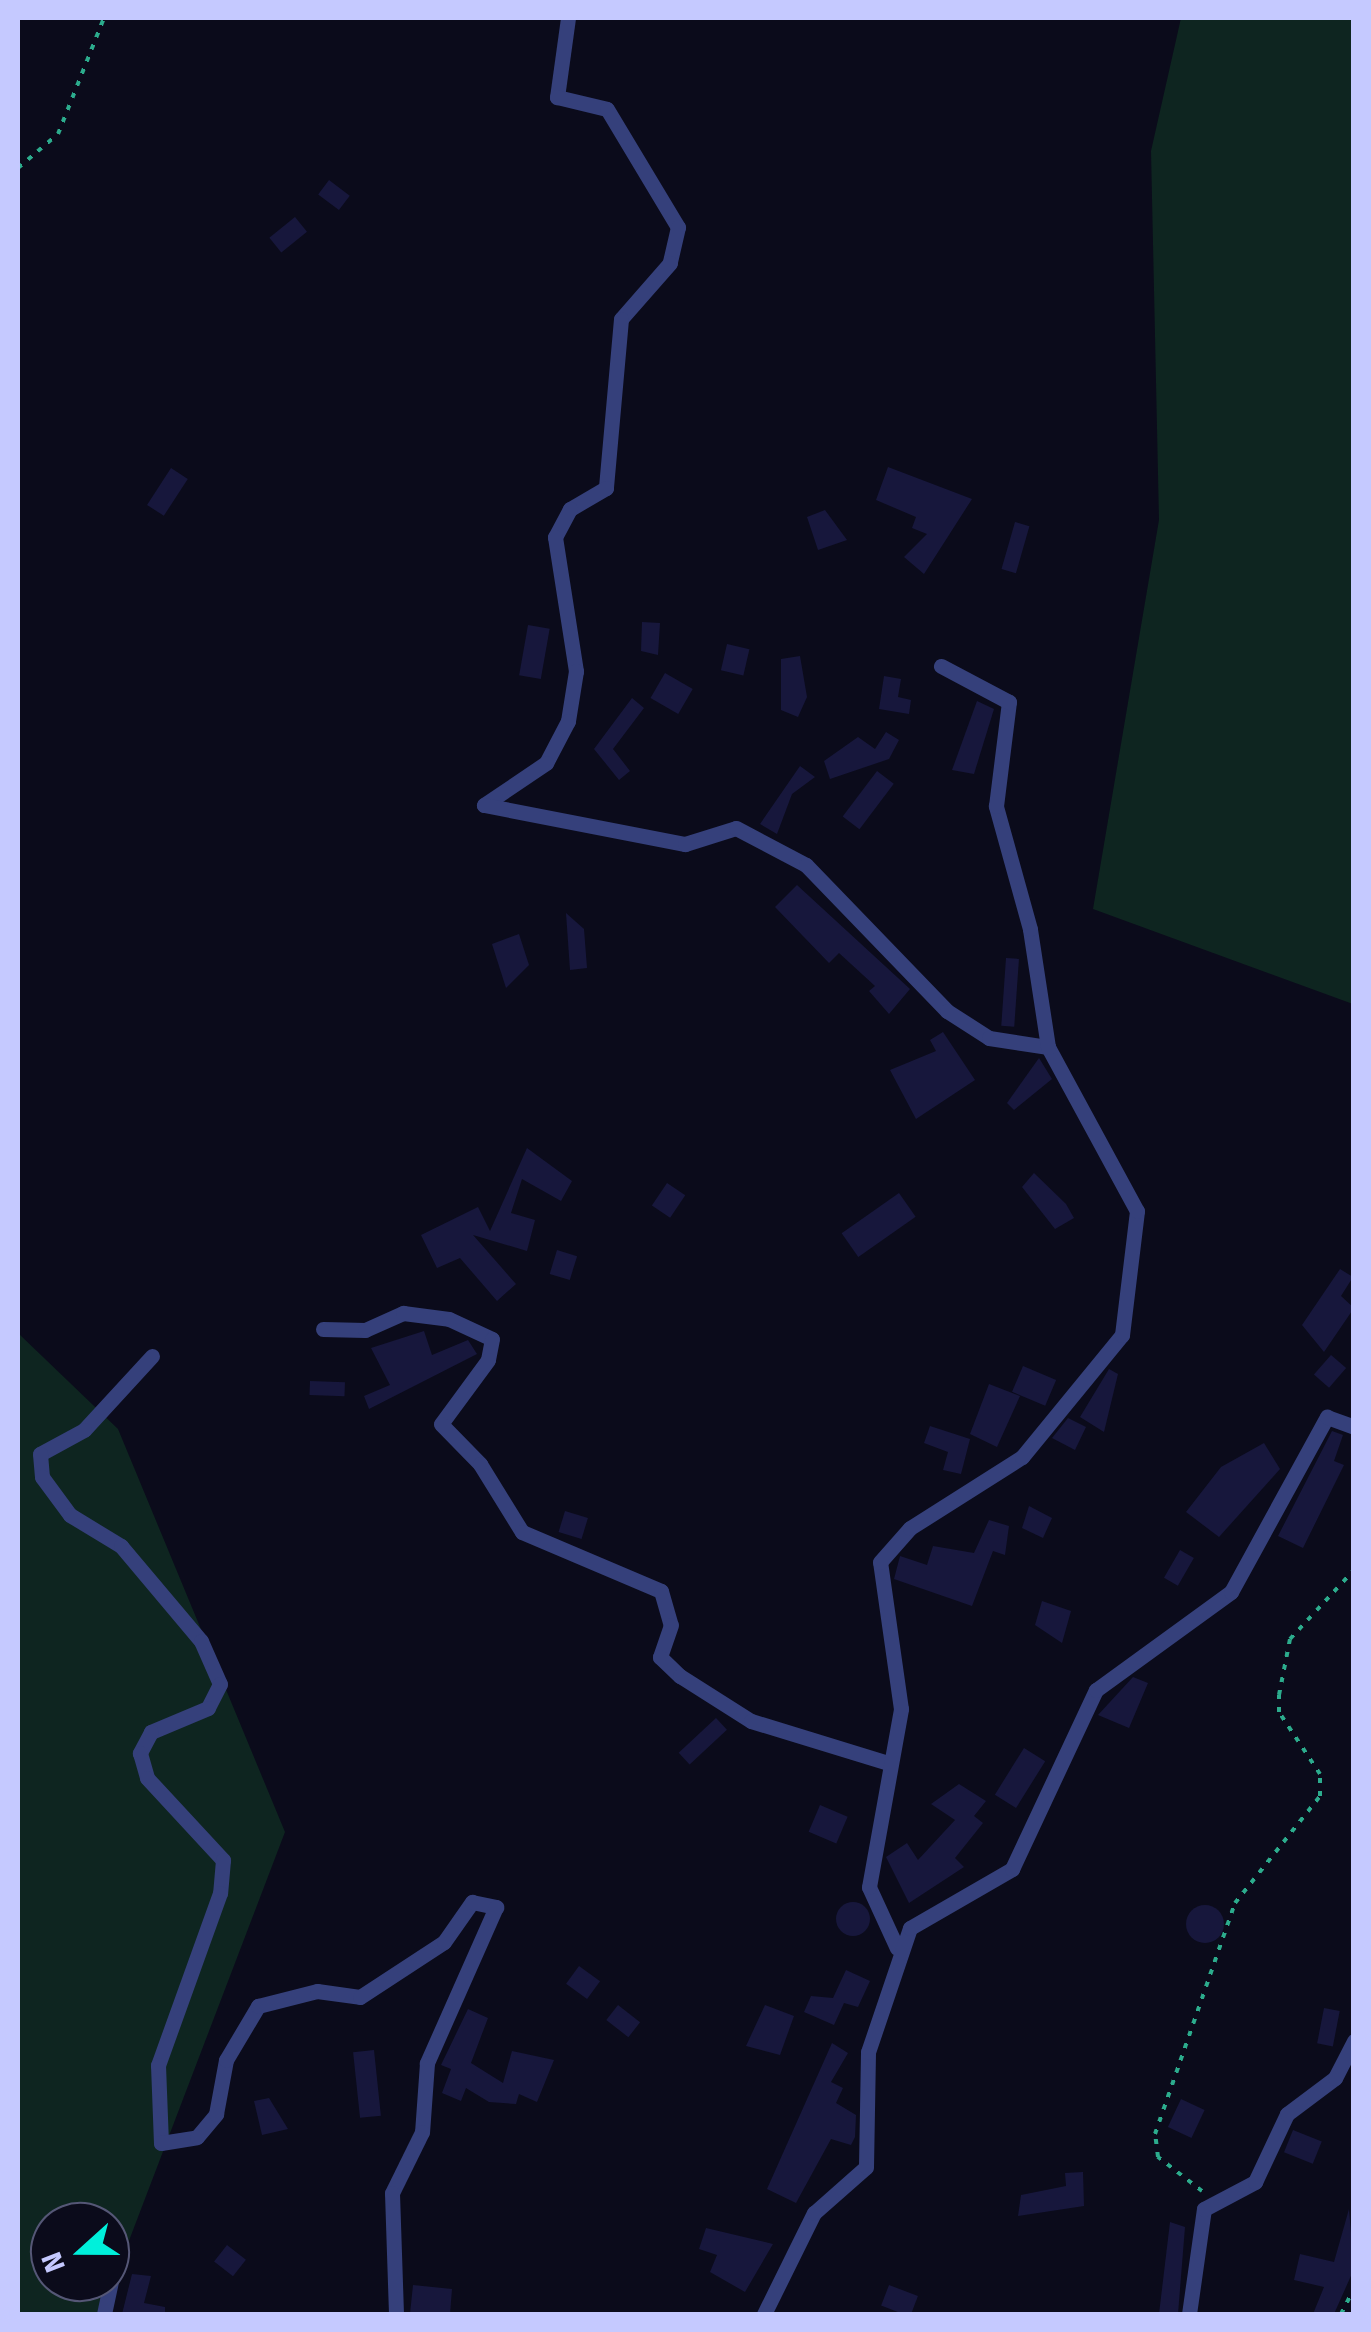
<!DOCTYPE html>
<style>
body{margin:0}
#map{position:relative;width:1371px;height:2332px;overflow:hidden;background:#0b0b1b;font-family:"Fira Sans",sans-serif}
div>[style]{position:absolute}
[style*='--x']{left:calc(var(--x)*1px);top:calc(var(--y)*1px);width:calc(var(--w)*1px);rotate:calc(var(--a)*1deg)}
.green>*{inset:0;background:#0e2520}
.building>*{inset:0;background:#17173c;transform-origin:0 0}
.round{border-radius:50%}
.path>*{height:4px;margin-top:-2px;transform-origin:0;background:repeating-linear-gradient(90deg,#2cac8d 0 5px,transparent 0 13px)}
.minor>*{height:15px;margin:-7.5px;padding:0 7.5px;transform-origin:7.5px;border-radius:7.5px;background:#35407b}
span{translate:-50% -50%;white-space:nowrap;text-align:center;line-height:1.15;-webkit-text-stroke:10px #0b0b1b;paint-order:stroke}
.frame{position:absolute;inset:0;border:20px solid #c5c9ff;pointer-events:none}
.north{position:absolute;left:30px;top:2202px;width:100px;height:100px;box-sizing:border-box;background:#0b0b1b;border:2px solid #555776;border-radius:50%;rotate:249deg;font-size:28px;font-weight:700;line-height:40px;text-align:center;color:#c5c9ff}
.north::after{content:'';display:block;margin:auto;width:35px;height:45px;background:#00f0db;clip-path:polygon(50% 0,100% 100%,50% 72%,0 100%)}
</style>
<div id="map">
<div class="green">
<div style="clip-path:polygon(1181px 18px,1353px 18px,1353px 1004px,1093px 909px,1159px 520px,1151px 151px)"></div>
<div style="clip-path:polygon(evenodd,18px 1333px,118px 1429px,285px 1832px,101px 2314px,18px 2314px,18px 1333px,50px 2222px,110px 2222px,110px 2282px,50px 2282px,50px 2222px)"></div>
</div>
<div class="building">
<div style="left:329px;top:180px;width:26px;height:18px;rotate:37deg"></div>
<div style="left:295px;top:217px;width:19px;height:33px;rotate:51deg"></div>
<div style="clip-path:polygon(888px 467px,972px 499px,924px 574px,904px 557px,927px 534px,912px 528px,916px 517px,876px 500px)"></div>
<div style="left:171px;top:468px;width:20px;height:44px;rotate:33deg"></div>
<div style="clip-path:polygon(825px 510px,847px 540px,818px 550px,807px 517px)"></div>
<div style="left:1015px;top:522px;width:15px;height:49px;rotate:16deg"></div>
<div style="clip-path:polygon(642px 622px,660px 623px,658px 655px,641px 651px)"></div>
<div style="left:528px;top:625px;width:22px;height:51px;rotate:10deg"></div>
<div style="left:727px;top:644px;width:23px;height:27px;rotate:13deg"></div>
<div style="clip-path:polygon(800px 656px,807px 697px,798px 717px,781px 710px,781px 659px)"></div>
<div style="left:665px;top:673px;width:32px;height:29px;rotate:30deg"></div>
<div style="clip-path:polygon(884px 676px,901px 679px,898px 697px,911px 700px,909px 714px,879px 709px)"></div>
<div style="clip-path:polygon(632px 698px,644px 708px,613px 749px,630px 771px,619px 780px,594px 749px)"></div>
<div style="clip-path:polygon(977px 701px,994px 709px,974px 774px,952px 770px)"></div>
<div style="clip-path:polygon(886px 732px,899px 740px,889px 759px,830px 779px,824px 761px,858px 737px,875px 749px)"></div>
<div style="clip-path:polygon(800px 766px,815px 777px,792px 794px,777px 834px,760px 824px)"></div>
<div style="left:877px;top:771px;width:21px;height:57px;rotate:37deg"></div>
<div style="clip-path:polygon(797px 885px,910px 989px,889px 1014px,869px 991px,875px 986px,839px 953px,829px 963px,775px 907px)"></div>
<div style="clip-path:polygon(566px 913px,584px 929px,587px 968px,570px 970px)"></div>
<div style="clip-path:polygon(519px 934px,529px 965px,506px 988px,492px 944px)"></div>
<div style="left:1006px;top:958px;width:13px;height:68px;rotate:4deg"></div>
<div style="clip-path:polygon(943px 1032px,975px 1080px,916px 1119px,890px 1070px,936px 1051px,930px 1040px)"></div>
<div style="clip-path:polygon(1039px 1058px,1052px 1079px,1014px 1110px,1007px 1103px)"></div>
<div style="clip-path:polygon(527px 1148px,572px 1181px,561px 1201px,522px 1179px,511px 1213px,535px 1220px,527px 1251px,473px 1235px,516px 1284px,497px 1301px,460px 1258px,437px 1268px,421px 1235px,478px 1207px,490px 1231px)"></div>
<div style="clip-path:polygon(1034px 1173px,1066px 1204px,1074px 1218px,1055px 1229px,1022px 1187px)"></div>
<div style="left:667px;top:1183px;width:22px;height:27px;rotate:34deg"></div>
<div style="left:899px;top:1193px;width:29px;height:70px;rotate:55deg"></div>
<div style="left:557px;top:1250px;width:21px;height:25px;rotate:17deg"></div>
<div style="clip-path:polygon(1340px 1269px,1353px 1277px,1341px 1296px,1354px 1308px,1324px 1352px,1302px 1325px)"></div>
<div style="clip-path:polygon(424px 1331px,432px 1355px,468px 1340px,477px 1354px,369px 1409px,364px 1396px,390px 1385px,371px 1348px)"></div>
<div style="left:1331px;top:1355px;width:20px;height:26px;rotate:41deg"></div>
<div style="left:1023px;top:1366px;width:36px;height:28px;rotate:23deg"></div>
<div style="clip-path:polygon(1109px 1369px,1118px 1374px,1104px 1432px,1080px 1417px)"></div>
<div style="left:310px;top:1381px;width:35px;height:14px;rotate:2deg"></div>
<div style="clip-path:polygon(989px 1384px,1020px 1396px,997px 1447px,970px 1434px)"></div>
<div style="clip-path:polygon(1068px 1418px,1086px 1427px,1075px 1450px,1052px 1438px)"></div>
<div style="clip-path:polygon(930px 1426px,970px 1439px,961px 1474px,943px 1470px,948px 1452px,924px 1443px)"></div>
<div style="clip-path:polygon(1332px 1431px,1343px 1435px,1334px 1461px,1344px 1465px,1303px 1548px,1278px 1536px)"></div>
<div style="clip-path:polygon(1264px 1443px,1280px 1469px,1219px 1537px,1186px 1512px,1221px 1467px)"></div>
<div style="clip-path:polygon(1029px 1506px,1052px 1518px,1043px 1538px,1022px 1528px)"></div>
<div style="left:565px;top:1511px;width:24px;height:22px;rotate:17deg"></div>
<div style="clip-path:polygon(989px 1520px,1009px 1526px,1005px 1555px,993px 1551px,972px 1606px,894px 1579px,900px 1556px,927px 1565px,933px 1546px,974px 1553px)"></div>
<div style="left:1180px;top:1550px;width:16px;height:32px;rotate:30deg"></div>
<div style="clip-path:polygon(1042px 1601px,1071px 1611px,1062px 1643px,1035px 1625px)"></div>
<div style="clip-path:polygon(1133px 1677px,1148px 1683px,1129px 1728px,1098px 1715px)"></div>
<div style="left:716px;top:1718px;width:16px;height:51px;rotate:47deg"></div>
<div style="left:1024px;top:1748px;width:25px;height:55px;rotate:32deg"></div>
<div style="clip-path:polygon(959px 1784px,986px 1801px,974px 1816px,983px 1823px,955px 1858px,964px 1867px,909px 1903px,886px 1857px,907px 1843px,918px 1860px,955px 1820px,931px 1804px)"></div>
<div style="left:820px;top:1805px;width:30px;height:29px;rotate:23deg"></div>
<div class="round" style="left:836px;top:1902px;width:34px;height:34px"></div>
<div class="round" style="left:1186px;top:1905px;width:38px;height:38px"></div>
<div style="left:579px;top:1966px;width:26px;height:22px;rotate:36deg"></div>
<div style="clip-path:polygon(846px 1970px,870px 1981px,858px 2007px,844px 2003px,834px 2025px,804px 2012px,811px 1996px,833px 1998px)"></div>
<div style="left:618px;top:2005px;width:28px;height:19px;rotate:38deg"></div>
<div style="clip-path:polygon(765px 2005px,794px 2016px,780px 2055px,746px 2046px)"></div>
<div style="left:1324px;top:2008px;width:16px;height:36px;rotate:11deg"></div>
<div style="clip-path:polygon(468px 2009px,488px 2018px,471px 2063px,503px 2083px,512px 2051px,554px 2060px,537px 2102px,519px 2094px,516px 2104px,489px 2102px,466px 2088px,461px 2101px,442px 2093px,451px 2069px,441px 2065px)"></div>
<div style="clip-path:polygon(832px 2043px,848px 2053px,831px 2082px,843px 2088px,836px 2103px,856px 2115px,855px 2137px,851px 2145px,831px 2139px,796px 2203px,767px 2189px)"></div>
<div style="left:374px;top:2050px;width:66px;height:21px;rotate:84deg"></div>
<div style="clip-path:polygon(269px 2098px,288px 2129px,262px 2135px,254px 2101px)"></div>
<div style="left:1181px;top:2099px;width:26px;height:31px;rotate:25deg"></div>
<div style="left:1293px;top:2130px;width:31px;height:24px;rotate:22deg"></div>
<div style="clip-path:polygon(1083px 2172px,1084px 2206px,1018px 2216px,1021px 2195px,1066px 2186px,1065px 2173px)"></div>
<div style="clip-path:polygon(1349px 2209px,1354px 2269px,1334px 2314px,1313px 2314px,1324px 2287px,1294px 2280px,1300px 2254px,1334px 2262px)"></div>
<div style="clip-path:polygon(1170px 2222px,1185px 2227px,1178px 2314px,1159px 2314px)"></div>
<div style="clip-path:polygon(706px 2228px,773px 2244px,745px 2292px,710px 2272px,717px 2255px,699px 2249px)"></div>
<div style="left:227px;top:2245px;width:24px;height:21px;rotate:38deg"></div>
<div style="clip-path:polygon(132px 2274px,151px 2276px,144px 2303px,165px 2307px,165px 2314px,122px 2314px)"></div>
<div style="clip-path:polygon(413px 2285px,452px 2289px,450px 2314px,410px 2314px)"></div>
<div style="left:889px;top:2285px;width:31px;height:22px;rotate:21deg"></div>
</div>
<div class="path">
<div style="--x:18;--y:168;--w:52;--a:-40.4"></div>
<div style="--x:58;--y:134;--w:125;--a:-68.4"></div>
<div style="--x:1202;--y:2191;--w:56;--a:-142.3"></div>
<div style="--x:1158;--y:2157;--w:23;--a:-97"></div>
<div style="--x:1155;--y:2134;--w:244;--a:-70.9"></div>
<div style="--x:1235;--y:1903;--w:137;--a:-51.5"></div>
<div style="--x:1320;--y:1796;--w:22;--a:-90"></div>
<div style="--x:1320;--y:1774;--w:74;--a:-123.5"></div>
<div style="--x:1279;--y:1712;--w:17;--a:-90"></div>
<div style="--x:1279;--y:1695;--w:57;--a:-78.9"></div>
<div style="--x:1290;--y:1639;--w:94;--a:-47.2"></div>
<div style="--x:1341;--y:2314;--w:29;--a:-63"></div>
</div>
<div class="minor">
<div style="--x:568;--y:18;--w:80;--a:97.9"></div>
<div style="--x:557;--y:97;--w:51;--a:13.5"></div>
<div style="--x:607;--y:109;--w:138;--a:59"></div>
<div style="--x:678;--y:227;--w:37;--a:103"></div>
<div style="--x:670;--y:263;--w:74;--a:131.2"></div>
<div style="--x:621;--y:319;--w:170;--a:95.1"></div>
<div style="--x:606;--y:488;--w:42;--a:149.7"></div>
<div style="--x:570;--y:509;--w:32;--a:118"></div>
<div style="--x:555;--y:537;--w:136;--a:81.1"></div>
<div style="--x:576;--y:671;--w:51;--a:99.1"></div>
<div style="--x:568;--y:721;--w:47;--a:117.6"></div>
<div style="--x:546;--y:763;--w:75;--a:145.9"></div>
<div style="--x:484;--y:805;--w:205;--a:11"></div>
<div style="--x:685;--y:844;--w:53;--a:-17.4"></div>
<div style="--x:736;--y:828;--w:79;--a:27.9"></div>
<div style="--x:806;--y:865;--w:203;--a:46"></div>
<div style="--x:947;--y:1011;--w:50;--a:32.7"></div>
<div style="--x:989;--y:1038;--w:60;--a:8.7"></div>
<div style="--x:323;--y:1329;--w:42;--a:1.4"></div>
<div style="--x:365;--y:1330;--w:42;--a:-24.1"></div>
<div style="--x:403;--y:1313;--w:46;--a:7.4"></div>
<div style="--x:449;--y:1319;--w:47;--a:24.9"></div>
<div style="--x:492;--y:1339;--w:21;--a:101"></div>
<div style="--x:488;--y:1360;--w:79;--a:126.3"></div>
<div style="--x:441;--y:1424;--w:56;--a:45.7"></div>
<div style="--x:480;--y:1464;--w:80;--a:58.3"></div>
<div style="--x:522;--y:1532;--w:151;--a:23"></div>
<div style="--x:661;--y:1591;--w:35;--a:74"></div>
<div style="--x:671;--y:1625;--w:34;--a:109"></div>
<div style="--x:660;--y:1657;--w:28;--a:44"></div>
<div style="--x:680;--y:1676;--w:84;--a:32.4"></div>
<div style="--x:751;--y:1721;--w:143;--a:17"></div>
<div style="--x:152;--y:1356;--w:100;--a:132.6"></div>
<div style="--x:84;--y:1430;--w:50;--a:151.4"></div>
<div style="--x:40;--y:1454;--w:23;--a:85"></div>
<div style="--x:42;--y:1477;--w:47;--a:53.6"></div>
<div style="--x:70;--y:1515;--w:60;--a:31.3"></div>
<div style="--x:121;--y:1546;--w:124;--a:49.9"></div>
<div style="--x:201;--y:1641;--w:47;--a:66.2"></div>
<div style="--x:220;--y:1684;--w:27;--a:117"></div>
<div style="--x:208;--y:1708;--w:62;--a:157.2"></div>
<div style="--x:151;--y:1732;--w:24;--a:118"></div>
<div style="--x:140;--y:1753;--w:26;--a:74"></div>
<div style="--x:147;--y:1778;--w:112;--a:47.2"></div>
<div style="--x:223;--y:1860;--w:33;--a:95"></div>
<div style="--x:220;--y:1893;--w:183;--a:109.8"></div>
<div style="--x:158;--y:2065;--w:78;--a:87.8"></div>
<div style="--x:161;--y:2143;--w:36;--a:-9"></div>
<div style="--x:197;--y:2137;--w:30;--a:-50"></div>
<div style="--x:216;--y:2114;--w:55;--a:-79.5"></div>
<div style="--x:226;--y:2060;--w:63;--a:-59.3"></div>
<div style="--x:258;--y:2006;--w:61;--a:-14.3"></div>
<div style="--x:317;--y:1991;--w:43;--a:7.9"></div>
<div style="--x:360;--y:1997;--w:100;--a:-33.2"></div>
<div style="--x:444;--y:1942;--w:49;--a:-55"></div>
<div style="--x:472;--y:1902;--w:25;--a:12"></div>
<div style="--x:496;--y:1907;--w:171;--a:113.9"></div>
<div style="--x:427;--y:2063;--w:69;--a:94.1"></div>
<div style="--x:422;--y:2132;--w:68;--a:116.2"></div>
<div style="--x:392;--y:2193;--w:121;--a:88.1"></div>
<div style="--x:897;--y:1948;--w:67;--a:-114.7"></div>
<div style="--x:869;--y:1887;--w:181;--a:-79.8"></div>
<div style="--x:901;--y:1709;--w:148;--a:-98.1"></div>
<div style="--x:880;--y:1562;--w:45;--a:-48.6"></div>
<div style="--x:910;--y:1528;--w:133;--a:-32.4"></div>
<div style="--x:1022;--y:1457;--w:158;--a:-50.7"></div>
<div style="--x:1122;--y:1335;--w:125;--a:-83.1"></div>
<div style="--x:1137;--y:1211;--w:187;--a:-118.5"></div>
<div style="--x:1048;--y:1047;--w:119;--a:-98.7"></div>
<div style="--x:1030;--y:929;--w:128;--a:-105.5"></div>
<div style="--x:996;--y:806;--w:105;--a:-82.9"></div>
<div style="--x:1009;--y:702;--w:77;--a:-152.1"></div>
<div style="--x:104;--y:2314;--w:43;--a:-77.9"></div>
<div style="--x:764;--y:2314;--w:113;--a:-63.7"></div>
<div style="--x:814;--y:2213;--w:69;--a:-41.5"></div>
<div style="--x:866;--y:2167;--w:115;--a:-89"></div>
<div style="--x:868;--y:2052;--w:131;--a:-71.3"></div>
<div style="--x:910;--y:1928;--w:118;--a:-30"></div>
<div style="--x:1012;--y:1869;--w:198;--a:-64.9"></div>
<div style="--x:1096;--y:1690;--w:167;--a:-36"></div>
<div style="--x:1231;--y:1592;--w:200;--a:-61.3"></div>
<div style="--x:1327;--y:1417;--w:29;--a:20"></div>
<div style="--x:1189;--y:2314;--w:106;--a:-81.9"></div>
<div style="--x:1204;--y:2209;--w:58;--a:-27.9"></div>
<div style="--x:1255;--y:2182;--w:75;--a:-64.8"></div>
<div style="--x:1287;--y:2114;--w:60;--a:-36.9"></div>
<div style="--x:1335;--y:2078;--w:42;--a:-62.8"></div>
</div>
<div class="frame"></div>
<div class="north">N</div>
</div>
